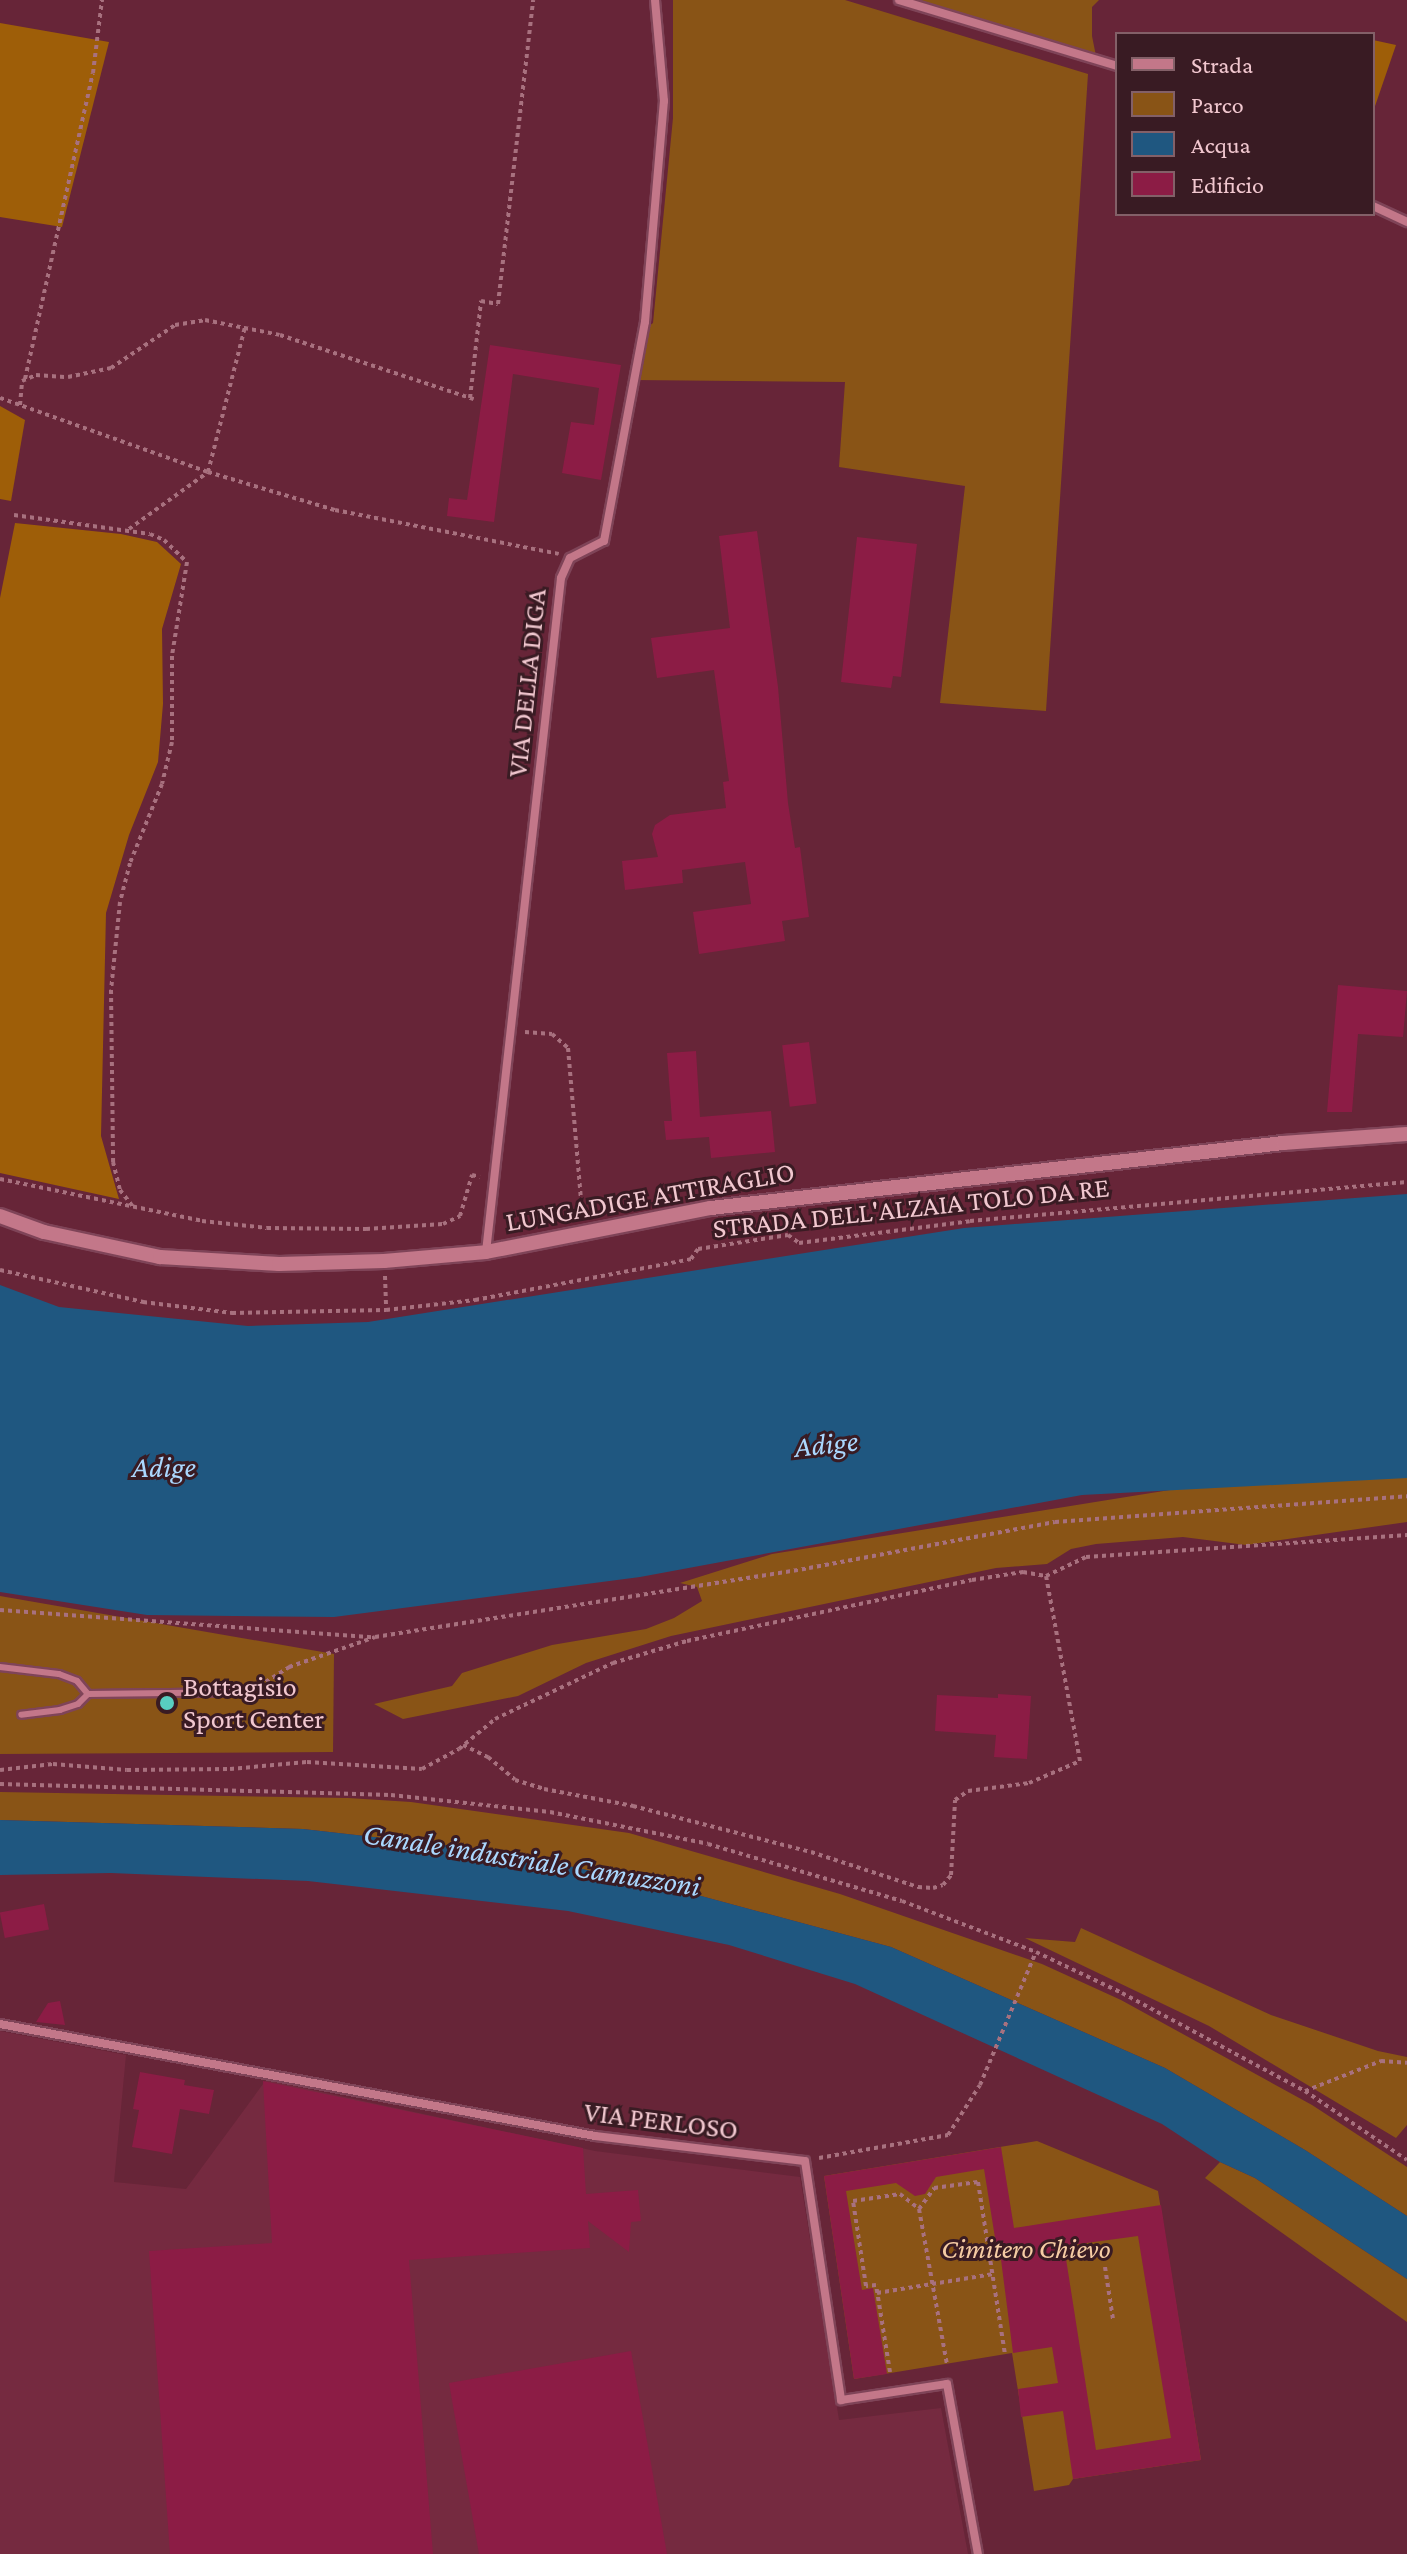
<!DOCTYPE html>
<style>
body{margin:0}
#map{position:relative;width:1407px;height:2554px;overflow:hidden;background:#672538;font-family:"Crimson Pro",serif}
div>[style]{position:absolute}
[style*='--x']{left:calc(var(--x)*1px);top:calc(var(--y)*1px);width:calc(var(--w)*1px);rotate:calc(var(--a)*1deg)}
.built>*{inset:0;background:#752a40}
.green>*{inset:0;background:#895416}
.forest>*{inset:0;background:#9e5e08}
.water>*{inset:0;background:#1f5780}
.building>*{inset:0;background:#8c1c45;transform-origin:0 0}
.path>*{height:4px;margin-top:-2px;transform-origin:0;background:repeating-linear-gradient(90deg,#a8717f 0 4px,transparent 0 8px)}
.roads{filter:drop-shadow(2px 0 #7f4458) drop-shadow(-2px 0 #7f4458) drop-shadow(0 2px #7f4458) drop-shadow(0 -2px #7f4458)}
.service>*{height:6px;margin:-3px;padding:0 3px;transform-origin:3px;border-radius:3px;background:#c37789}
.minor>*{height:8px;margin:-4px;padding:0 4px;transform-origin:4px;border-radius:4px;background:#c37789}
.tertiary>*{height:14px;margin:-7px;padding:0 7px;transform-origin:7px;border-radius:7px;background:#c37789}
.dots>*{width:22px;height:22px;translate:-50% -50%;box-sizing:border-box;border:4px solid #391b23;border-radius:50%}
span{translate:-50% -50%;white-space:nowrap;text-align:center;line-height:1.15;-webkit-text-stroke:6px #391b23;paint-order:stroke}
.street-label{font-size:28px;color:#f1c7cf}
.poi-label{font-size:28px;color:#f1c7cf}
.left{translate:0 -50%;text-align:left}
.park-label{font-size:28px;color:#f6cca4;font-style:italic}
.water-label{font-size:30px;color:#aad7fe;font-style:italic}
.legend{position:absolute;left:1115px;top:32px;width:260px;height:184px;box-sizing:border-box;background:#391b23;border:2px solid #836068;margin:0;padding:10px 14px;list-style:none;font-size:24px;color:#f1c7cf}
.legend li{display:flex;align-items:center;gap:16px;height:40px}
.legend b{width:40px;border:2px solid #836068}
</style>
<div id="map">
<div class="built">
<div style="clip-path:polygon(0 2031px,126px 2055px,114px 2182px,186px 2189px,266px 2080px,595px 2151px,800px 2177px,839px 2420px,941px 2408px,968px 2554px,0 2554px)"></div>
</div>
<div class="green">
<div style="clip-path:polygon(673px 0,845px 0,1088px 74px,1046px 711px,940px 703px,965px 486px,839px 467px,845px 382px,633px 380px,642px 331px,653px 323px,673px 118px)"></div>
<div style="clip-path:polygon(917px 0,1099px 0,1092px 7px,1092px 36px,1096px 56px)"></div>
<div style="clip-path:polygon(1407px 1470px,1407px 1522px,1246px 1545px,1183px 1537px,1096px 1544px,1071px 1549px,1047px 1564px,996px 1568px,671px 1636px,586px 1663px,518px 1696px,403px 1719px,374px 1704px,452px 1686px,462px 1673px,552px 1645px,646px 1629px,674px 1618px,702px 1601px,697px 1587px,680px 1583px,772px 1554px,1207px 1484px)"></div>
<div style="clip-path:polygon(0 1596px,334px 1654px,333px 1752px,0 1754px)"></div>
<div style="clip-path:polygon(0 1792px,348px 1798px,411px 1802px,629px 1833px,840px 1894px,1042px 1964px,1121px 2000px,1312px 2105px,1407px 2167px,1407px 2216px,1305px 2150px,1165px 2068px,891px 1947px,690px 1893px,506px 1852px,303px 1829px,0 1820px)"></div>
<div style="clip-path:polygon(1081px 1928px,1271px 2015px,1378px 2051px,1407px 2057px,1407px 2125px,1396px 2138px,1209px 2026px,1025px 1938px,1075px 1942px)"></div>
<div style="clip-path:polygon(1037px 2141px,1158px 2191px,1201px 2460px,1073px 2479px,1069px 2485px,1034px 2491px,1012px 2353px,854px 2379px,824px 2176px)"></div>
<div style="clip-path:polygon(1220px 2162px,1255px 2178px,1407px 2279px,1407px 2322px,1205px 2178px)"></div>
</div>
<div class="forest">
<div style="clip-path:polygon(0 23px,109px 42px,62px 227px,0 217px)"></div>
<div style="clip-path:polygon(1373px 40px,1396px 45px,1373px 112px)"></div>
<div style="clip-path:polygon(0 406px,25px 420px,11px 501px,0 499px)"></div>
<div style="clip-path:polygon(15px 523px,121px 534px,157px 542px,181px 564px,162px 629px,163px 704px,158px 762px,129px 835px,106px 913px,101px 1136px,119px 1199px,0 1173px,0 598px)"></div>
</div>
<div class="water">
<div style="clip-path:polygon(1407px 1194px,1407px 1478px,1082px 1495px,640px 1577px,334px 1617px,147px 1615px,0 1592px,0 1285px,59px 1307px,248px 1326px,368px 1322px,964px 1228px)"></div>
<div style="clip-path:polygon(0 1820px,303px 1829px,506px 1852px,690px 1893px,891px 1947px,1165px 2068px,1305px 2150px,1407px 2216px,1407px 2279px,1255px 2178px,1220px 2162px,1162px 2124px,855px 1984px,729px 1945px,568px 1911px,308px 1881px,111px 1873px,0 1875px)"></div>
</div>
<div class="building">
<div style="clip-path:polygon(490px 345px,621px 365px,601px 480px,562px 473px,571px 422px,594px 425px,599px 388px,513px 374px,494px 522px,447px 516px,449px 498px,467px 500px)"></div>
<div style="clip-path:polygon(757px 531px,778px 687px,788px 803px,795px 848px,800px 847px,809px 917px,782px 921px,785px 941px,699px 954px,693px 912px,751px 904px,745px 862px,682px 870px,683px 883px,625px 890px,622px 861px,658px 857px,652px 834px,655px 825px,670px 815px,726px 808px,723px 782px,729px 781px,714px 670px,657px 678px,651px 638px,730px 628px,719px 536px)"></div>
<div style="clip-path:polygon(857px 537px,917px 544px,901px 677px,893px 676px,891px 688px,841px 682px)"></div>
<div style="clip-path:polygon(1338px 985px,1407px 991px,1403px 1037px,1358px 1034px,1352px 1112px,1327px 1112px)"></div>
<div style="left:809px;top:1042px;width:62px;height:27px;rotate:83deg"></div>
<div style="clip-path:polygon(696px 1051px,700px 1117px,771px 1111px,775px 1152px,711px 1158px,709px 1137px,666px 1140px,664px 1121px,672px 1121px,667px 1053px)"></div>
<div style="clip-path:polygon(998px 1694px,1031px 1696px,1027px 1759px,994px 1757px,996px 1735px,935px 1731px,937px 1695px,998px 1698px)"></div>
<div style="left:44px;top:1904px;width:26px;height:45px;rotate:79deg"></div>
<div style="clip-path:polygon(60px 2001px,65px 2025px,36px 2022px,48px 2003px)"></div>
<div style="clip-path:polygon(140px 2072px,185px 2080px,184px 2085px,214px 2090px,209px 2114px,180px 2109px,172px 2154px,132px 2147px,139px 2110px,133px 2109px)"></div>
<div style="clip-path:polygon(263px 2081px,583px 2148px,586px 2194px,638px 2190px,641px 2221px,631px 2222px,629px 2252px,588px 2221px,590px 2248px,409px 2260px,433px 2554px,170px 2554px,149px 2251px,272px 2243px)"></div>
<div style="clip-path:polygon(evenodd,1001px 2147px,1014px 2228px,1161px 2205px,1201px 2460px,1073px 2479px,1063px 2411px,1021px 2417px,1018px 2389px,1058px 2383px,1052px 2347px,1013px 2353px,999px 2244px,996px 2244px,984px 2169px,936px 2177px,925px 2194px,915px 2196px,896px 2183px,846px 2191px,862px 2290px,873px 2288px,887px 2374px,854px 2379px,824px 2176px,1001px 2147px,1138px 2236px,1171px 2438px,1096px 2450px,1064px 2246px,1138px 2236px)"></div>
<div style="clip-path:polygon(631px 2351px,667px 2554px,479px 2554px,449px 2383px)"></div>
</div>
<div class="path">
<div style="--x:25;--y:379;--w:313;--a:-77.5"></div>
<div style="--x:93;--y:73;--w:74;--a:-83"></div>
<div style="--x:0;--y:398;--w:221;--a:19.6"></div>
<div style="--x:208;--y:472;--w:133;--a:16.7"></div>
<div style="--x:335;--y:510;--w:228;--a:11.1"></div>
<div style="--x:470;--y:398;--w:98;--a:-83.5"></div>
<div style="--x:481;--y:301;--w:17;--a:10"></div>
<div style="--x:498;--y:304;--w:306;--a:-83.4"></div>
<div style="--x:20;--y:405;--w:24;--a:-85"></div>
<div style="--x:22;--y:381;--w:15;--a:-23"></div>
<div style="--x:36;--y:375;--w:32;--a:4"></div>
<div style="--x:68;--y:377;--w:44;--a:-11.8"></div>
<div style="--x:111;--y:368;--w:77;--a:-33.9"></div>
<div style="--x:175;--y:325;--w:30;--a:-9"></div>
<div style="--x:205;--y:320;--w:76;--a:11.3"></div>
<div style="--x:280;--y:335;--w:204;--a:18.3"></div>
<div style="--x:14;--y:515;--w:137;--a:8"></div>
<div style="--x:150;--y:534;--w:15;--a:23"></div>
<div style="--x:164;--y:540;--w:32;--a:44"></div>
<div style="--x:187;--y:562;--w:95;--a:99.1"></div>
<div style="--x:172;--y:656;--w:86;--a:90"></div>
<div style="--x:172;--y:742;--w:43;--a:103.4"></div>
<div style="--x:162;--y:784;--w:85;--a:112.1"></div>
<div style="--x:130;--y:863;--w:40;--a:104.4"></div>
<div style="--x:120;--y:902;--w:88;--a:95.8"></div>
<div style="--x:111;--y:990;--w:172;--a:89.3"></div>
<div style="--x:113;--y:1162;--w:29;--a:76"></div>
<div style="--x:120;--y:1190;--w:23;--a:52"></div>
<div style="--x:129;--y:529;--w:97;--a:-35.8"></div>
<div style="--x:208;--y:472;--w:150;--a:-75.7"></div>
<div style="--x:525;--y:1032;--w:27;--a:4"></div>
<div style="--x:552;--y:1034;--w:21;--a:41"></div>
<div style="--x:568;--y:1048;--w:153;--a:85.1"></div>
<div style="--x:0;--y:1179;--w:206;--a:11.7"></div>
<div style="--x:202;--y:1221;--w:65;--a:6.1"></div>
<div style="--x:267;--y:1228;--w:99;--a:0.6"></div>
<div style="--x:366;--y:1229;--w:77;--a:-3.7"></div>
<div style="--x:443;--y:1224;--w:19;--a:-25"></div>
<div style="--x:460;--y:1216;--w:43;--a:-73.7"></div>
<div style="--x:472;--y:1175;--w:8;--a:14"></div>
<div style="--x:0;--y:1270;--w:147;--a:12.6"></div>
<div style="--x:143;--y:1302;--w:90;--a:7"></div>
<div style="--x:232;--y:1313;--w:154;--a:-1.1"></div>
<div style="--x:386;--y:1310;--w:90;--a:-6.4"></div>
<div style="--x:475;--y:1300;--w:220;--a:-10.7"></div>
<div style="--x:691;--y:1259;--w:12;--a:-55"></div>
<div style="--x:698;--y:1249;--w:91;--a:-8.8"></div>
<div style="--x:788;--y:1235;--w:14;--a:36"></div>
<div style="--x:799;--y:1243;--w:172;--a:-7.3"></div>
<div style="--x:970;--y:1221;--w:439;--a:-5.1"></div>
<div style="--x:385;--y:1276;--w:34;--a:88"></div>
<div style="--x:0;--y:1610;--w:373;--a:4.2"></div>
<div style="--x:259;--y:1686;--w:36;--a:-32"></div>
<div style="--x:289;--y:1667;--w:91;--a:-19.2"></div>
<div style="--x:375;--y:1637;--w:439;--a:-9"></div>
<div style="--x:809;--y:1568;--w:250;--a:-10.6"></div>
<div style="--x:1055;--y:1522;--w:353;--a:-4.2"></div>
<div style="--x:463;--y:1745;--w:28;--a:26"></div>
<div style="--x:488;--y:1757;--w:35;--a:40"></div>
<div style="--x:515;--y:1780;--w:30;--a:17"></div>
<div style="--x:544;--y:1789;--w:91;--a:10.8"></div>
<div style="--x:633;--y:1806;--w:184;--a:14.5"></div>
<div style="--x:811;--y:1852;--w:113;--a:18.1"></div>
<div style="--x:918;--y:1887;--w:15;--a:4"></div>
<div style="--x:933;--y:1888;--w:10;--a:-17"></div>
<div style="--x:943;--y:1885;--w:13;--a:-51"></div>
<div style="--x:951;--y:1875;--w:75;--a:-86.9"></div>
<div style="--x:955;--y:1800;--w:16;--a:-35"></div>
<div style="--x:968;--y:1791;--w:62;--a:-7.5"></div>
<div style="--x:1029;--y:1783;--w:56;--a:-23.3"></div>
<div style="--x:1080;--y:1761;--w:188;--a:-100.4"></div>
<div style="--x:1046;--y:1576;--w:44;--a:-25.4"></div>
<div style="--x:1086;--y:1557;--w:322;--a:-3.9"></div>
<div style="--x:0;--y:1770;--w:53;--a:-6.5"></div>
<div style="--x:53;--y:1764;--w:74;--a:4.6"></div>
<div style="--x:127;--y:1770;--w:103;--a:-0.6"></div>
<div style="--x:230;--y:1769;--w:77;--a:-5.2"></div>
<div style="--x:307;--y:1762;--w:115;--a:3.5"></div>
<div style="--x:422;--y:1769;--w:42;--a:-28.4"></div>
<div style="--x:459;--y:1749;--w:47;--a:-39.8"></div>
<div style="--x:495;--y:1719;--w:131;--a:-25.4"></div>
<div style="--x:613;--y:1663;--w:77;--a:-16.6"></div>
<div style="--x:687;--y:1641;--w:291;--a:-12.1"></div>
<div style="--x:972;--y:1580;--w:52;--a:-8.9"></div>
<div style="--x:1023;--y:1572;--w:23;--a:10"></div>
<div style="--x:0;--y:1784;--w:391;--a:1.6"></div>
<div style="--x:391;--y:1795;--w:160;--a:6.1"></div>
<div style="--x:550;--y:1812;--w:161;--a:11.4"></div>
<div style="--x:708;--y:1844;--w:202;--a:16.4"></div>
<div style="--x:902;--y:1901;--w:143;--a:20.8"></div>
<div style="--x:1036;--y:1952;--w:95;--a:25.5"></div>
<div style="--x:1122;--y:1993;--w:208;--a:28.2"></div>
<div style="--x:1305;--y:2091;--w:123;--a:34.1"></div>
<div style="--x:1305;--y:2091;--w:82;--a:-21.5"></div>
<div style="--x:1381;--y:2061;--w:26;--a:4"></div>
<div style="--x:819;--y:2158;--w:131;--a:-10.1"></div>
<div style="--x:948;--y:2135;--w:59;--a:-57.4"></div>
<div style="--x:980;--y:2085;--w:144;--a:-67.2"></div>
<div style="--x:919;--y:2209;--w:158;--a:79.8"></div>
<div style="--x:1105;--y:2267;--w:53;--a:81.3"></div>
<div style="--x:877;--y:2293;--w:118;--a:-9.3"></div>
<div style="--x:890;--y:2372;--w:88;--a:-99.1"></div>
<div style="--x:876;--y:2285;--w:10;--a:174"></div>
<div style="--x:866;--y:2286;--w:86;--a:-98.7"></div>
<div style="--x:853;--y:2201;--w:48;--a:-8.5"></div>
<div style="--x:900;--y:2194;--w:24;--a:38"></div>
<div style="--x:919;--y:2209;--w:26;--a:-54"></div>
<div style="--x:934;--y:2188;--w:44;--a:-7.8"></div>
<div style="--x:978;--y:2182;--w:175;--a:81.1"></div>
</div>
<div class="roads">
<div class="service">
<div style="--x:0;--y:1667;--w:59;--a:6.8"></div>
<div style="--x:59;--y:1674;--w:19;--a:21"></div>
<div style="--x:77;--y:1681;--w:17;--a:50"></div>
<div style="--x:88;--y:1694;--w:14;--a:135"></div>
<div style="--x:78;--y:1704;--w:19;--a:162"></div>
<div style="--x:60;--y:1710;--w:39;--a:173"></div>
<div style="--x:88;--y:1694;--w:162;--a:-0.7"></div>
</div>
<div class="minor">
<div style="--x:899;--y:0;--w:228;--a:16.8"></div>
<div style="--x:1373;--y:206;--w:38;--a:25"></div>
<div style="--x:486;--y:1252;--w:678;--a:-83.65"></div>
<div style="--x:561;--y:578;--w:22;--a:-66"></div>
<div style="--x:570;--y:558;--w:38;--a:-27"></div>
<div style="--x:604;--y:541;--w:223;--a:-79.4"></div>
<div style="--x:645;--y:322;--w:222;--a:-85.1"></div>
<div style="--x:664;--y:101;--w:101;--a:-95.1"></div>
<div style="--x:0;--y:2024;--w:605;--a:10.66"></div>
<div style="--x:595;--y:2136;--w:211;--a:6.8"></div>
<div style="--x:805;--y:2161;--w:242;--a:81.4"></div>
<div style="--x:841;--y:2400;--w:107;--a:-8.6"></div>
<div style="--x:947;--y:2384;--w:173;--a:79.7"></div>
</div>
<div class="tertiary">
<div style="--x:0;--y:1216;--w:47;--a:20"></div>
<div style="--x:44;--y:1232;--w:119;--a:12.2"></div>
<div style="--x:160;--y:1257;--w:119;--a:3.4"></div>
<div style="--x:279;--y:1264;--w:105;--a:-1.6"></div>
<div style="--x:384;--y:1261;--w:102;--a:-5"></div>
<div style="--x:486;--y:1252;--w:229;--a:-11.1"></div>
<div style="--x:711;--y:1208;--w:576;--a:-6.48"></div>
<div style="--x:1283;--y:1143;--w:124;--a:-4.2"></div>
</div>
</div>
<div class="dots">
<div style="left:167px;top:1703px;background:#58cec0"></div>
</div>
<div class="street-label">
<span style="left:527px;top:683px;rotate:-84deg">VIA DELLA DIGA</span>
<span style="left:650px;top:1197px;rotate:-10deg">LUNGADIGE ATTIRAGLIO</span>
<span style="left:911px;top:1208px;rotate:-6deg">STRADA DELL'ALZAIA TOLO DA RE</span>
<span style="left:661px;top:2121px;rotate:7deg">VIA PERLOSO</span>
</div>
<div class="poi-label">
<span class="left" style="left:183px;top:1703px">Bottagisio<br>Sport Center</span>
</div>
<div class="park-label">
<span style="left:1026px;top:2249px">Cimitero Chievo</span>
</div>
<div class="water-label">
<span style="left:826px;top:1444px;rotate:-6deg">Adige</span>
<span style="left:164px;top:1467px">Adige</span>
<span style="left:532px;top:1860px;rotate:9deg">Canale industriale Camuzzoni</span>
</div>
<ul class="legend">
<li><b style="height:10px;background:#c37789"></b>Strada</li>
<li><b style="height:22px;background:#895416"></b>Parco</li>
<li><b style="height:22px;background:#1f5780"></b>Acqua</li>
<li><b style="height:22px;background:#8c1c45"></b>Edificio</li>
</ul>
</div>
